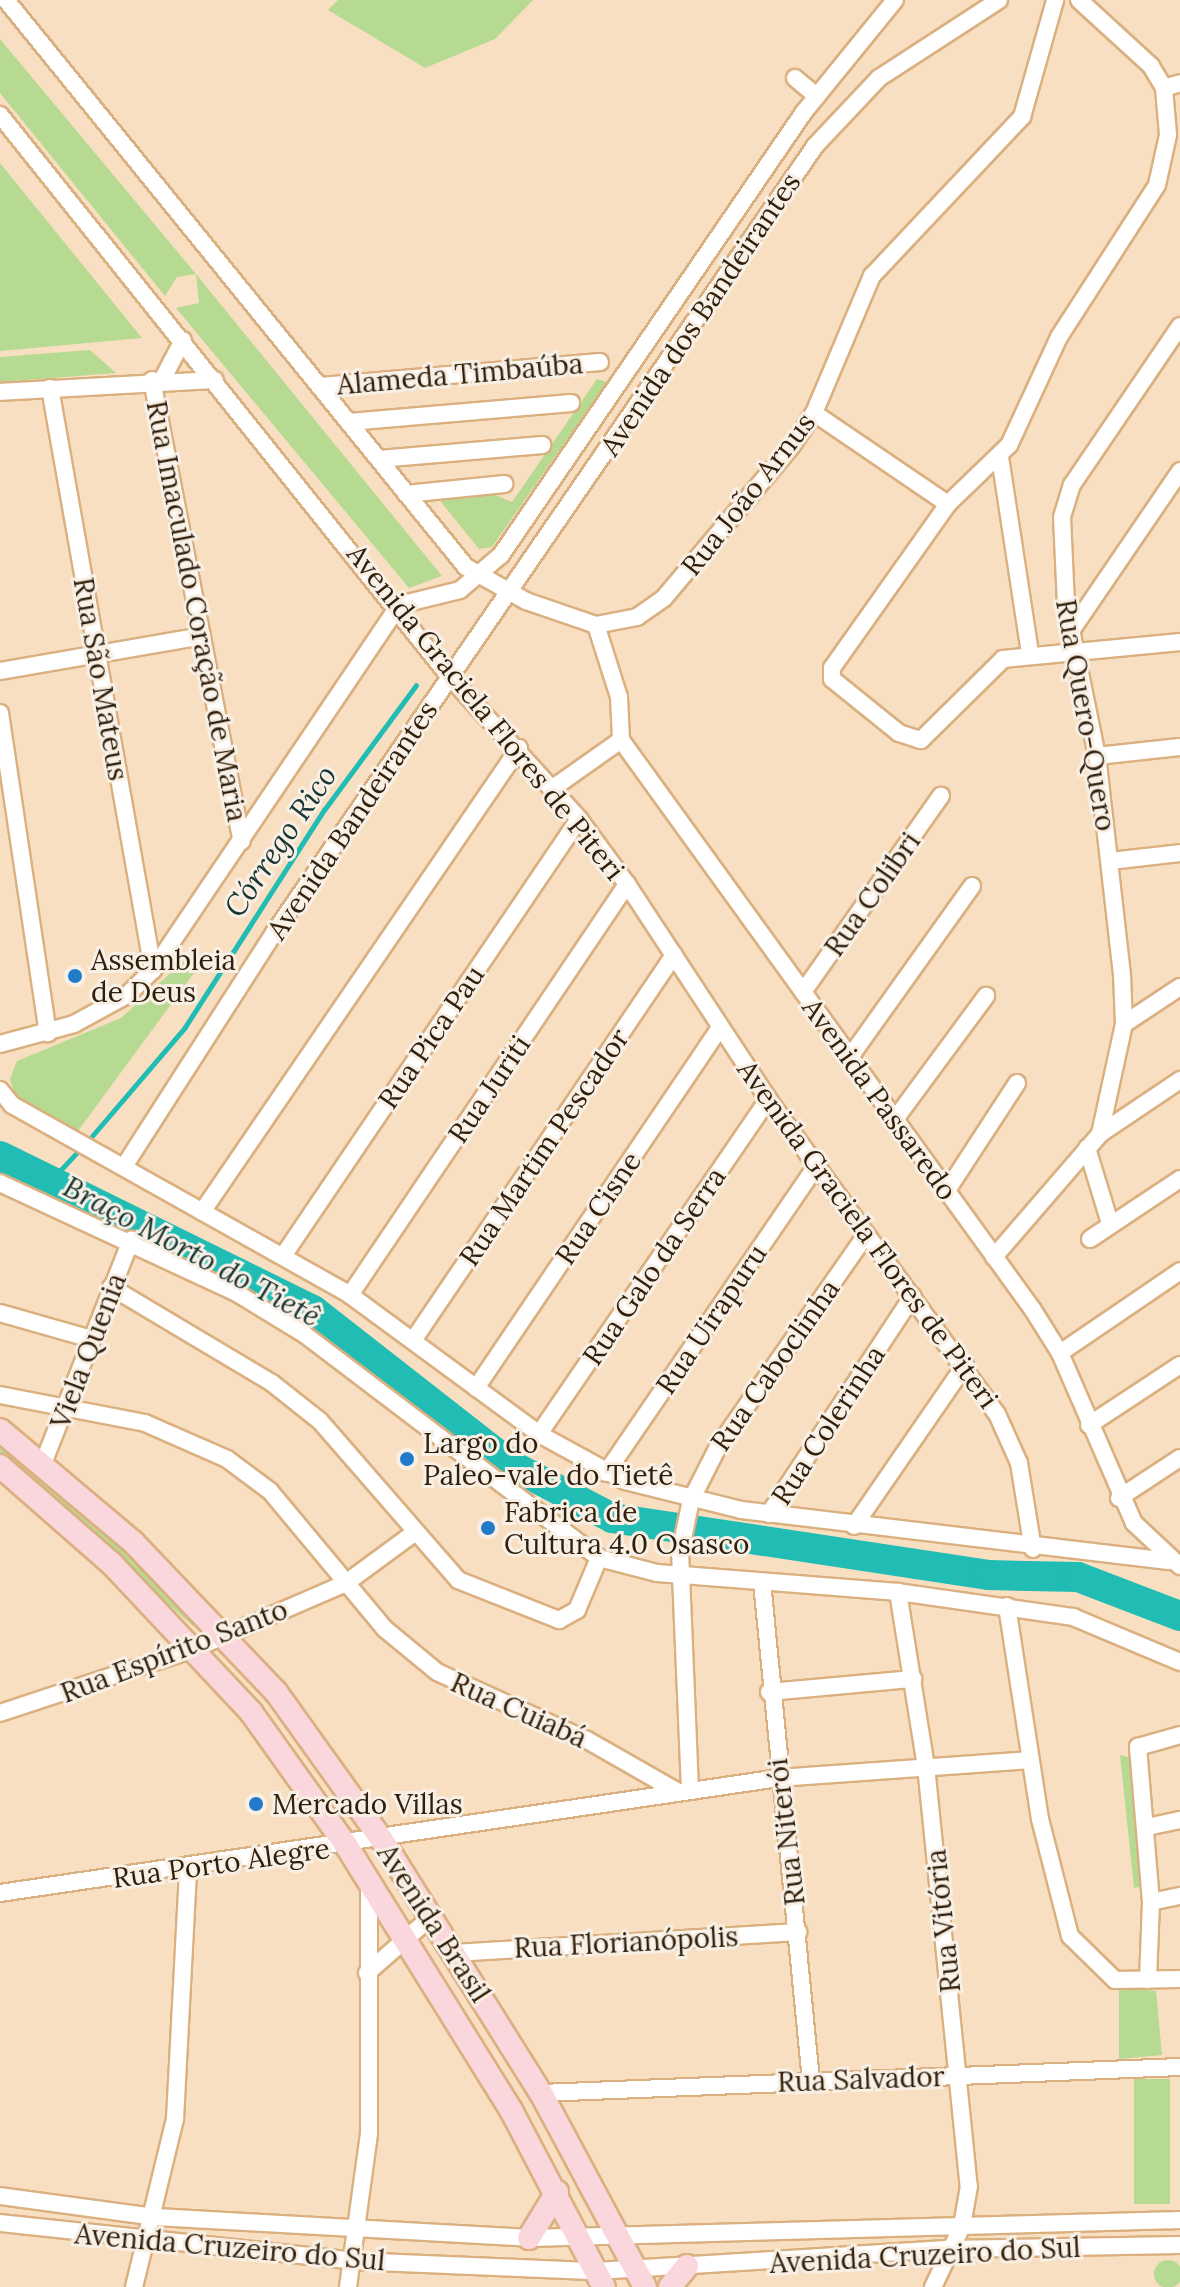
<!DOCTYPE html>
<meta charset="utf-8">
<style>
body{margin:0}
#map{position:relative;width:1180px;height:2287px;overflow:hidden;background:#f9dfc1;font-family:Lora,serif}
div>[style]{position:absolute}
[style*='--x']{left:calc(var(--x)*1px);top:calc(var(--y)*1px);width:calc(var(--w)*1px);rotate:calc(var(--a)*1deg)}
.green>*{inset:0;background:#b7da92;transform-origin:0 0}
.round{border-radius:50%}
.stream>*{height:5px;margin:-2.5px;padding:0 2.5px;transform-origin:2.5px;border-radius:2.5px;background:#21bcb4}
.river>*{height:30px;margin:-15px;padding:0 15px;transform-origin:15px;border-radius:15px;background:#21bcb4}
.roads{filter:drop-shadow(2px 0 #dbb080) drop-shadow(-2px 0 #dbb080) drop-shadow(0 2px #dbb080) drop-shadow(0 -2px #dbb080)}
.minor>*{height:16px;margin:-8px;padding:0 8px;transform-origin:8px;border-radius:8px;background:#fff}
.major>*{height:22px;margin:-11px;padding:0 11px;transform-origin:11px;border-radius:11px;background:#fad7dc}
.dots>*{width:22px;height:22px;translate:-50% -50%;box-sizing:border-box;border:4px solid #f8efe5;border-radius:50%}
span{translate:-50% -50%;white-space:nowrap;text-align:center;line-height:1.15;-webkit-text-stroke:6px #f8efe5;paint-order:stroke}
.street-label{font-size:28px;color:#301f0b}
.poi-label{font-size:28px;color:#301f0b}
.left{translate:0 -50%;text-align:left}
.water-label{font-size:30px;color:#183634;font-style:italic}
</style>
<div id="map">
<div class="green">
<div style="clip-path:polygon(338px 0,533px 0,495px 39px,425px 68px,328px 10px)"></div>
<div style="clip-path:polygon(0 39px,196px 274px,442px 576px,409px 588px,176px 308px,199px 303px,196px 274px,177px 277px,165px 296px,0 93px)"></div>
<div style="clip-path:polygon(0 163px,142px 338px,0 351px)"></div>
<div style="clip-path:polygon(90px 350px,116px 373px,0 382px,0 357px)"></div>
<div style="clip-path:polygon(597px 379px,607px 382px,492px 547px,479px 549px,437px 497px,489px 492px,512px 502px)"></div>
<div style="clip-path:polygon(188px 957px,202px 962px,78px 1131px,16px 1098px,10px 1079px,17px 1061px,121px 1018px)"></div>
<div style="clip-path:polygon(0 1442px,77px 1501px,201px 1619px,193px 1626px,0 1454px)"></div>
<div style="clip-path:polygon(1120px 1755px,1136px 1759px,1147px 1886px,1134px 1888px)"></div>
<div style="clip-path:polygon(1119px 1987px,1156px 1991px,1162px 2055px,1119px 2059px)"></div>
<div style="left:1134px;top:2079px;width:36px;height:125px"></div>
<div class="round" style="left:1154px;top:2260px;width:28px;height:28px"></div>
</div>
<div class="stream">
<div style="--x:92;--y:1136;--w:143;--a:-49.5"></div>
<div style="--x:185;--y:1027;--w:258;--a:-57.4"></div>
<div style="--x:324;--y:810;--w:155;--a:-53.6"></div>
<div style="--x:54;--y:1177;--w:34;--a:-47"></div>
</div>
<div class="river">
<div style="--x:0;--y:1156;--w:349;--a:26.2"></div>
<div style="--x:313;--y:1310;--w:254;--a:38"></div>
<div style="--x:513;--y:1466;--w:112;--a:27.7"></div>
<div style="--x:612;--y:1518;--w:380;--a:8.6"></div>
<div style="--x:988;--y:1575;--w:90;--a:1.3"></div>
<div style="--x:1078;--y:1577;--w:109;--a:20.9"></div>
</div>
<div class="roads">
<div class="minor">
<div style="--x:6;--y:0;--w:730;--a:50.95"></div>
<div style="--x:466;--y:567;--w:69;--a:29.5"></div>
<div style="--x:526;--y:601;--w:74;--a:18.9"></div>
<div style="--x:596;--y:625;--w:42;--a:-11"></div>
<div style="--x:637;--y:617;--w:33;--a:-35"></div>
<div style="--x:664;--y:598;--w:201;--a:-50"></div>
<div style="--x:793;--y:444;--w:37;--a:-56"></div>
<div style="--x:814;--y:413;--w:149;--a:-67.1"></div>
<div style="--x:872;--y:276;--w:219;--a:-46.7"></div>
<div style="--x:1022;--y:117;--w:122;--a:-74.2"></div>
<div style="--x:1079;--y:0;--w:98;--a:42.5"></div>
<div style="--x:1151;--y:66;--w:26;--a:59"></div>
<div style="--x:1164;--y:88;--w:47;--a:85.1"></div>
<div style="--x:1168;--y:135;--w:51;--a:102.4"></div>
<div style="--x:1157;--y:185;--w:181;--a:122.8"></div>
<div style="--x:1059;--y:337;--w:119;--a:114.8"></div>
<div style="--x:1009;--y:445;--w:85;--a:136"></div>
<div style="--x:948;--y:504;--w:201;--a:125.3"></div>
<div style="--x:832;--y:668;--w:11;--a:90"></div>
<div style="--x:832;--y:679;--w:86;--a:38.9"></div>
<div style="--x:899;--y:733;--w:23;--a:18"></div>
<div style="--x:921;--y:740;--w:115;--a:-44.6"></div>
<div style="--x:1003;--y:659;--w:178;--a:-5.5"></div>
<div style="--x:795;--y:78;--w:26;--a:40"></div>
<div style="--x:1164;--y:88;--w:17;--a:-17"></div>
<div style="--x:0;--y:115;--w:720;--a:51.32"></div>
<div style="--x:450;--y:677;--w:192;--a:47.7"></div>
<div style="--x:579;--y:819;--w:81;--a:53.6"></div>
<div style="--x:627;--y:884;--w:257;--a:56.7"></div>
<div style="--x:768;--y:1099;--w:389;--a:54"></div>
<div style="--x:997;--y:1414;--w:54;--a:65.8"></div>
<div style="--x:1019;--y:1463;--w:87;--a:80.8"></div>
<div style="--x:152;--y:380;--w:470;--a:79"></div>
<div style="--x:162;--y:380;--w:45;--a:-62.3"></div>
<div style="--x:321;--y:386;--w:280;--a:-4.9"></div>
<div style="--x:50;--y:388;--w:591;--a:79.96"></div>
<div style="--x:0;--y:392;--w:215;--a:-3.2"></div>
<div style="--x:814;--y:413;--w:162;--a:34.2"></div>
<div style="--x:349;--y:422;--w:223;--a:-4.9"></div>
<div style="--x:1000;--y:457;--w:198;--a:81.3"></div>
<div style="--x:379;--y:459;--w:164;--a:-4.9"></div>
<div style="--x:406;--y:494;--w:99;--a:-5.8"></div>
<div style="--x:596;--y:625;--w:76;--a:72.3"></div>
<div style="--x:619;--y:697;--w:43;--a:87.3"></div>
<div style="--x:621;--y:740;--w:703;--a:54.14"></div>
<div style="--x:1033;--y:1310;--w:51;--a:57.9"></div>
<div style="--x:1060;--y:1353;--w:185;--a:66.5"></div>
<div style="--x:1134;--y:1523;--w:63;--a:43.1"></div>
<div style="--x:1071;--y:631;--w:194;--a:-55.7"></div>
<div style="--x:0;--y:671;--w:205;--a:-9.8"></div>
<div style="--x:0;--y:713;--w:324;--a:81.5"></div>
<div style="--x:1097;--y:756;--w:83;--a:-6.2"></div>
<div style="--x:553;--y:788;--w:83;--a:-35.2"></div>
<div style="--x:1110;--y:861;--w:70;--a:-6.5"></div>
<div style="--x:803;--y:992;--w:240;--a:-54.9"></div>
<div style="--x:1124;--y:1024;--w:67;--a:-33.5"></div>
<div style="--x:0;--y:1044;--w:77;--a:-15.1"></div>
<div style="--x:74;--y:1024;--w:60;--a:-28.7"></div>
<div style="--x:127;--y:995;--w:36;--a:-44"></div>
<div style="--x:153;--y:970;--w:440;--a:-56"></div>
<div style="--x:399;--y:605;--w:63;--a:-13.8"></div>
<div style="--x:460;--y:590;--w:54;--a:-40.5"></div>
<div style="--x:501;--y:555;--w:537;--a:-55.63"></div>
<div style="--x:804;--y:112;--w:144;--a:-50.9"></div>
<div style="--x:850;--y:1057;--w:210;--a:-54.5"></div>
<div style="--x:0;--y:1090;--w:19;--a:51"></div>
<div style="--x:12;--y:1105;--w:388;--a:29.3"></div>
<div style="--x:350;--y:1295;--w:235;--a:36.3"></div>
<div style="--x:539;--y:1434;--w:98;--a:28.7"></div>
<div style="--x:625;--y:1481;--w:120;--a:14"></div>
<div style="--x:741;--y:1510;--w:431;--a:6.8"></div>
<div style="--x:896;--y:1118;--w:152;--a:-53.6"></div>
<div style="--x:1100;--y:1134;--w:113;--a:-77.7"></div>
<div style="--x:1124;--y:1024;--w:49;--a:-92.3"></div>
<div style="--x:1122;--y:975;--w:220;--a:-96.5"></div>
<div style="--x:1097;--y:756;--w:154;--a:-101.6"></div>
<div style="--x:1066;--y:605;--w:88;--a:-92.6"></div>
<div style="--x:1062;--y:517;--w:34;--a:-73"></div>
<div style="--x:1072;--y:485;--w:192;--a:-55.8"></div>
<div style="--x:1087;--y:1148;--w:78;--a:73"></div>
<div style="--x:125;--y:1165;--w:276;--a:-57.3"></div>
<div style="--x:274;--y:933;--w:955;--a:-55.49"></div>
<div style="--x:815;--y:146;--w:93;--a:-46.7"></div>
<div style="--x:879;--y:78;--w:143;--a:-33"></div>
<div style="--x:0;--y:1183;--w:259;--a:24.9"></div>
<div style="--x:235;--y:1292;--w:81;--a:31.3"></div>
<div style="--x:304;--y:1334;--w:370;--a:37.2"></div>
<div style="--x:599;--y:1558;--w:60;--a:14.5"></div>
<div style="--x:657;--y:1573;--w:242;--a:4.5"></div>
<div style="--x:898;--y:1592;--w:177;--a:8.1"></div>
<div style="--x:1073;--y:1617;--w:116;--a:22.8"></div>
<div style="--x:946;--y:1192;--w:130;--a:-56.9"></div>
<div style="--x:202;--y:1212;--w:562;--a:-55.66"></div>
<div style="--x:1090;--y:1239;--w:108;--a:-33.7"></div>
<div style="--x:283;--y:1256;--w:528;--a:-55.89"></div>
<div style="--x:994;--y:1257;--w:162;--a:-49.2"></div>
<div style="--x:1100;--y:1134;--w:97;--a:-34"></div>
<div style="--x:111;--y:1287;--w:187;--a:30.8"></div>
<div style="--x:272;--y:1383;--w:61;--a:38.4"></div>
<div style="--x:320;--y:1421;--w:211;--a:49"></div>
<div style="--x:458;--y:1580;--w:109;--a:21.6"></div>
<div style="--x:559;--y:1620;--w:21;--a:-29"></div>
<div style="--x:577;--y:1610;--w:56;--a:-67.1"></div>
<div style="--x:350;--y:1295;--w:496;--a:-56"></div>
<div style="--x:0;--y:1313;--w:95;--a:15.9"></div>
<div style="--x:414;--y:1339;--w:464;--a:-55.9"></div>
<div style="--x:1060;--y:1353;--w:145;--a:-34.3"></div>
<div style="--x:476;--y:1388;--w:435;--a:-55.9"></div>
<div style="--x:0;--y:1395;--w:148;--a:10.9"></div>
<div style="--x:145;--y:1423;--w:90;--a:23.7"></div>
<div style="--x:227;--y:1459;--w:54;--a:36.7"></div>
<div style="--x:270;--y:1491;--w:180;--a:50.2"></div>
<div style="--x:385;--y:1629;--w:67;--a:39.6"></div>
<div style="--x:437;--y:1672;--w:165;--a:24.4"></div>
<div style="--x:587;--y:1740;--w:105;--a:29.7"></div>
<div style="--x:1089;--y:1425;--w:109;--a:-33.4"></div>
<div style="--x:539;--y:1434;--w:406;--a:-55.6"></div>
<div style="--x:44;--y:1461;--w:238;--a:-68.5"></div>
<div style="--x:606;--y:1473;--w:372;--a:-55.6"></div>
<div style="--x:1119;--y:1498;--w:73;--a:-33.3"></div>
<div style="--x:769;--y:1514;--w:261;--a:-56.6"></div>
<div style="--x:854;--y:1526;--w:196;--a:-55.4"></div>
<div style="--x:762;--y:1582;--w:501;--a:84.39"></div>
<div style="--x:898;--y:1592;--w:176;--a:80.9"></div>
<div style="--x:926;--y:1766;--w:422;--a:84.2"></div>
<div style="--x:969;--y:2186;--w:41;--a:99.9"></div>
<div style="--x:962;--y:2226;--w:68;--a:115.4"></div>
<div style="--x:1007;--y:1606;--w:216;--a:81.2"></div>
<div style="--x:1040;--y:1819;--w:121;--a:75.6"></div>
<div style="--x:1070;--y:1936;--w:63;--a:44.4"></div>
<div style="--x:1115;--y:1980;--w:65;--a:-0.9"></div>
<div style="--x:769;--y:1692;--w:145;--a:-5.2"></div>
<div style="--x:0;--y:1713;--w:206;--a:-18.3"></div>
<div style="--x:196;--y:1648;--w:163;--a:-23.4"></div>
<div style="--x:346;--y:1583;--w:84;--a:-36.3"></div>
<div style="--x:690;--y:1790;--w:237;--a:-92.4"></div>
<div style="--x:680;--y:1553;--w:54;--a:-78.3"></div>
<div style="--x:691;--y:1500;--w:59;--a:-63"></div>
<div style="--x:718;--y:1447;--w:259;--a:-55.1"></div>
<div style="--x:1147;--y:1827;--w:34;--a:-12"></div>
<div style="--x:0;--y:1893;--w:787;--a:-8.4"></div>
<div style="--x:779;--y:1778;--w:252;--a:-4.1"></div>
<div style="--x:1151;--y:1902;--w:30;--a:-12"></div>
<div style="--x:454;--y:1953;--w:345;--a:-3.5"></div>
<div style="--x:367;--y:1973;--w:85;--a:-41.2"></div>
<div style="--x:1148;--y:1980;--w:78;--a:-87.8"></div>
<div style="--x:1151;--y:1902;--w:156;--a:-94.8"></div>
<div style="--x:1138;--y:1747;--w:44;--a:-15.9"></div>
<div style="--x:541;--y:2093;--w:640;--a:-2.33"></div>
<div style="--x:0;--y:2196;--w:157;--a:7.7"></div>
<div style="--x:156;--y:2217;--w:374;--a:3.2"></div>
<div style="--x:529;--y:2238;--w:651;--a:-1.58"></div>
<div style="--x:0;--y:2223;--w:355;--a:6.1"></div>
<div style="--x:353;--y:2261;--w:243;--a:2.4"></div>
<div style="--x:596;--y:2271;--w:354;--a:-3.6"></div>
<div style="--x:949;--y:2249;--w:231;--a:-1"></div>
<div style="--x:134;--y:2287;--w:173;--a:-76.3"></div>
<div style="--x:175;--y:2119;--w:252;--a:-87"></div>
<div style="--x:348;--y:2287;--w:155;--a:-82.2"></div>
<div style="--x:369;--y:2133;--w:251;--a:-90"></div>
</div>
<div class="major">
<div style="--x:0;--y:1430;--w:174;--a:40.1"></div>
<div style="--x:133;--y:1542;--w:207;--a:46.4"></div>
<div style="--x:276;--y:1692;--w:182;--a:54.4"></div>
<div style="--x:382;--y:1840;--w:299;--a:57.9"></div>
<div style="--x:541;--y:2093;--w:220;--a:61.8"></div>
<div style="--x:0;--y:1466;--w:149;--a:41.2"></div>
<div style="--x:112;--y:1564;--w:203;--a:46.8"></div>
<div style="--x:251;--y:1712;--w:163;--a:54.5"></div>
<div style="--x:346;--y:1845;--w:312;--a:58.1"></div>
<div style="--x:511;--y:2110;--w:200;--a:62.3"></div>
<div style="--x:529;--y:2238;--w:54;--a:-58.7"></div>
<div style="--x:670;--y:2287;--w:27;--a:-51"></div>
</div>
</div>
<div class="dots">
<div style="left:75px;top:976px;background:#217bc9"></div>
<div style="left:407px;top:1459px;background:#217bc9"></div>
<div style="left:488px;top:1528px;background:#217bc9"></div>
<div style="left:256px;top:1804px;background:#217bc9"></div>
</div>
<div class="street-label">
<span style="left:700px;top:314px;rotate:-56deg">Avenida dos Bandeirantes</span>
<span style="left:460px;top:374px;rotate:-5deg">Alameda Timbaúba</span>
<span style="left:748px;top:494px;rotate:-52deg">Rua João Arnus</span>
<span style="left:197px;top:611px;rotate:79deg">Rua Imaculado Coração de Maria</span>
<span style="left:101px;top:679px;rotate:80deg">Rua São Mateus</span>
<span style="left:486px;top:712px;rotate:51deg">Avenida Graciela Flores de Piteri</span>
<span style="left:1086px;top:715px;rotate:80deg">Rua Quero-Quero</span>
<span style="left:352px;top:820px;rotate:-56deg">Avenida Bandeirantes</span>
<span style="left:872px;top:894px;rotate:-55deg">Rua Colibri</span>
<span style="left:431px;top:1037px;rotate:-56deg">Rua Pica Pau</span>
<span style="left:489px;top:1089px;rotate:-56deg">Rua Juriti</span>
<span style="left:880px;top:1099px;rotate:54deg">Avenida Passaredo</span>
<span style="left:544px;top:1147px;rotate:-56deg">Rua Martim Pescador</span>
<span style="left:598px;top:1208px;rotate:-56deg">Rua Cisne</span>
<span style="left:868px;top:1234px;rotate:54deg">Avenida Graciela Flores de Piteri</span>
<span style="left:654px;top:1266px;rotate:-56deg">Rua Galo da Serra</span>
<span style="left:711px;top:1319px;rotate:-56deg">Rua Uirapuru</span>
<span style="left:88px;top:1351px;rotate:-69deg">Viela Quenia</span>
<span style="left:775px;top:1365px;rotate:-55deg">Rua Caboclinha</span>
<span style="left:828px;top:1425px;rotate:-57deg">Rua Colerinha</span>
<span style="left:174px;top:1651px;rotate:-21deg">Rua Espírito Santo</span>
<span style="left:519px;top:1710px;rotate:24deg">Rua Cuiabá</span>
<span style="left:786px;top:1832px;rotate:-97deg">Rua Niterói</span>
<span style="left:221px;top:1863px;rotate:-8deg">Rua Porto Alegre</span>
<span style="left:943px;top:1921px;rotate:-96deg">Rua Vitória</span>
<span style="left:434px;top:1923px;rotate:57deg">Avenida Brasil</span>
<span style="left:626px;top:1942px;rotate:-3deg">Rua Florianópolis</span>
<span style="left:861px;top:2079px;rotate:-2deg">Rua Salvador</span>
<span style="left:230px;top:2247px;rotate:5deg">Avenida Cruzeiro do Sul</span>
<span style="left:925px;top:2255px;rotate:-3deg">Avenida Cruzeiro do Sul</span>
</div>
<div class="poi-label">
<span class="left" style="left:91px;top:976px">Assembleia<br>de Deus</span>
<span class="left" style="left:423px;top:1459px">Largo do<br>Paleo-vale do Tietê</span>
<span class="left" style="left:504px;top:1528px">Fabrica de<br>Cultura 4.0 Osasco</span>
<span class="left" style="left:272px;top:1804px">Mercado Villas</span>
</div>
<div class="water-label">
<span style="left:280px;top:841px;rotate:-56deg">Córrego Rico</span>
<span style="left:192px;top:1251px;rotate:28deg">Braço Morto do Tietê</span>
</div>
</div>
